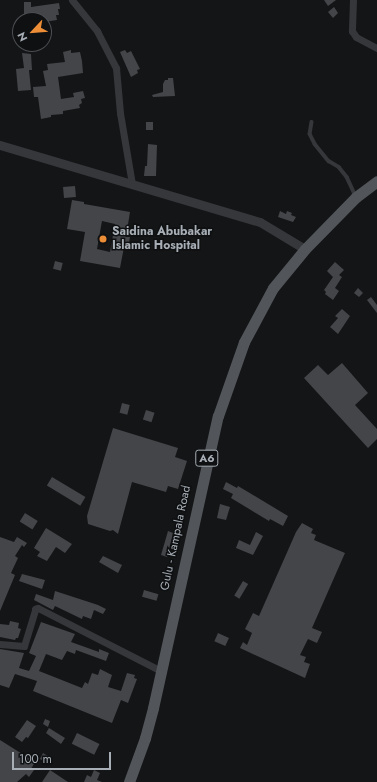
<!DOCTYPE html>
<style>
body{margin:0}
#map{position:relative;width:377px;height:782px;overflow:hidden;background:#141516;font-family:Jost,sans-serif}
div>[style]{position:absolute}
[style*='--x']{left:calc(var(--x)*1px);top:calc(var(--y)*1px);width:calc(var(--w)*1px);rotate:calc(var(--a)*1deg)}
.building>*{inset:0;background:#434549;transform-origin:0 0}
.service>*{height:3.5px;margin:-1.75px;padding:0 1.75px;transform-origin:1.75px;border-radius:1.75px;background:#35373b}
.minor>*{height:7px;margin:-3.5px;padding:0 3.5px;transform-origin:3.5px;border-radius:3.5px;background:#35373b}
.tertiary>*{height:9px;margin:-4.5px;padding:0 4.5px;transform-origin:4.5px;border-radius:4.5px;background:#35373b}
.primary>*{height:11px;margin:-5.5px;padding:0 5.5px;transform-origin:5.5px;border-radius:5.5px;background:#52555a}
.dots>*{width:11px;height:11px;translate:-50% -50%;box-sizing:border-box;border:2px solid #0f1011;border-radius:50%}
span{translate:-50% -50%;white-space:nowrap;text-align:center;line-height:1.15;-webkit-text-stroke:3px #0f1011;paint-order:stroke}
.shield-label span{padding:1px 3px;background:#0f1011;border:1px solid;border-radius:3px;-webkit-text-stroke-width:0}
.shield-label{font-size:11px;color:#a7aeb6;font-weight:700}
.poi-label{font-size:12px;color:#a7aeb6;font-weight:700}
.left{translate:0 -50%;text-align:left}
.street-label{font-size:12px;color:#a7aeb6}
.north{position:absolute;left:12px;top:12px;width:40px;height:40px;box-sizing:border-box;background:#0f1011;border:1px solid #4c4f53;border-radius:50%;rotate:244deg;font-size:11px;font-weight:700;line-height:16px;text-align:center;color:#a7aeb6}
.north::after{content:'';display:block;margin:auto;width:14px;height:18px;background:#ec8d37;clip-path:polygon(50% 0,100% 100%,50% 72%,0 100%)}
.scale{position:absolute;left:12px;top:752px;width:99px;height:18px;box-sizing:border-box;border:2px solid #a7aeb6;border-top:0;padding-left:5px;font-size:12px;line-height:14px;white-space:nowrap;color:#a7aeb6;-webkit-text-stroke:3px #0f1011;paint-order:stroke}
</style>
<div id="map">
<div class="building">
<div style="clip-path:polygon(324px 0,336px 0,328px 6px)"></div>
<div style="clip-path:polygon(24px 2px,31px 2px,31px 7px,59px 3px,60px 9px,58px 9px,59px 15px,56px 15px,57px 20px,44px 22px,44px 20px,24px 20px)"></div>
<div style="clip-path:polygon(334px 7px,338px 13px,333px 18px,328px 12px)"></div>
<div style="clip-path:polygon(71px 50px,71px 53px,80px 52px,82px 61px,83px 73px,58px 77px,61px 99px,74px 97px,73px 93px,83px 91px,85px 98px,81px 99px,82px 103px,79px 105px,80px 108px,63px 111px,63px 114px,51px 115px,51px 117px,41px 119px,38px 97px,34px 97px,33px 87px,46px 86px,43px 71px,48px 70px,47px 64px,65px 62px,63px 52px)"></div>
<div style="clip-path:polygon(125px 50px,127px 53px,131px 51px,140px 69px,137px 70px,138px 73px,131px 77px,120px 52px)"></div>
<div style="clip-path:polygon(22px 53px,31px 54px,32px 70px,29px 70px,31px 90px,18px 91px,16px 69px,24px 68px)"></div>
<div style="clip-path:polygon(168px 78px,173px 78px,175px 96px,153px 97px,152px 95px,163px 92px,163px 84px,165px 80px,168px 80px)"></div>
<div style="left:146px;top:122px;width:7px;height:8px"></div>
<div style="clip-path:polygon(148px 144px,157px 145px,156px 176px,144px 176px,145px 166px,147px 166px)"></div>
<div style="left:75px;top:186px;width:11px;height:12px;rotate:85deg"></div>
<div style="clip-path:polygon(evenodd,72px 200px,84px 202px,84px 204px,130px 212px,126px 237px,130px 237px,129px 243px,125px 242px,120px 268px,80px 261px,85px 232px,67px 229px,72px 200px,102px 221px,115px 224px,110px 252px,97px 249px,102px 221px)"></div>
<div style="clip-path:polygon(280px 211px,286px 214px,287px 211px,292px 213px,291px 215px,296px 217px,293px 222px,278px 217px)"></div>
<div style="left:55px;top:261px;width:8px;height:8px;rotate:14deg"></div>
<div style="clip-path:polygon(335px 262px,344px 270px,339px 275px,342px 277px,335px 288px,339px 291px,333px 300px,325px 294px,326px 292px,324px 290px,333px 277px,327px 271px)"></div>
<div style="clip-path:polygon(358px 288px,363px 293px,359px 297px,354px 293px)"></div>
<div style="clip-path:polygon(371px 297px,377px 305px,377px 313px,367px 300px)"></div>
<div style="clip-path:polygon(342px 309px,350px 316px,338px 334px,330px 327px,338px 318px,335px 316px)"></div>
<div style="clip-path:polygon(342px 363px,368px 393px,355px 405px,377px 429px,377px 439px,368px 448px,304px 378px,318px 365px,328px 375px)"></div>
<div style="left:122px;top:403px;width:8px;height:10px;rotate:14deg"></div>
<div style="left:146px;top:410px;width:9px;height:10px;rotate:18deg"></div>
<div style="clip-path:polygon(113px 428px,178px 448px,175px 457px,187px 461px,178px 489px,168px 486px,166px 492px,132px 482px,118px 534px,113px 530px,110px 531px,88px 524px,87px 516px)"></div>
<div style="left:52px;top:477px;width:39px;height:10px;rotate:31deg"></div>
<div style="clip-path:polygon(226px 482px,237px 488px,238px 486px,288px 516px,283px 526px,270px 519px,269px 521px,231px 498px,233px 494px,223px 489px)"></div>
<div style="clip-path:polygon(220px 504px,230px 507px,226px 520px,217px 518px)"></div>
<div style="left:25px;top:513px;width:15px;height:10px;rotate:32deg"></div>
<div style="clip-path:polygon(302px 523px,313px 529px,311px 533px,316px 535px,314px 540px,345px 553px,312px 628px,322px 632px,317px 643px,308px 639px,300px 655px,306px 657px,304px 662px,310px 664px,305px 678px,240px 648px,243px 642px,247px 645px,252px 633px,245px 629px,253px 613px,259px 616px,296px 532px)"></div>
<div style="clip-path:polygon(46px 528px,72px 544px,65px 553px,56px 547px,47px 561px,37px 556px,40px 552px,34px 548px)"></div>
<div style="clip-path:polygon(168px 531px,173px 533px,167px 557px,161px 555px)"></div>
<div style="clip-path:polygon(256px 532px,263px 536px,253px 555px,236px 548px,239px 540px,250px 545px)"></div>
<div style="clip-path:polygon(0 537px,14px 542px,17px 537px,27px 543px,24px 547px,22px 545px,15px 556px,18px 558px,11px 573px,15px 575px,0 611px)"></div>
<div style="clip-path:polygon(103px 556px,122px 565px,118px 573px,99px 562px)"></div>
<div style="clip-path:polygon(22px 574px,45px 580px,42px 589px,19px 581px)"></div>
<div style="left:243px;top:581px;width:6px;height:17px;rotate:31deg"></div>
<div style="left:144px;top:590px;width:15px;height:7px;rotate:16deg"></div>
<div style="clip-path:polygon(55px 591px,98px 605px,106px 609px,103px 614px,94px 610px,91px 619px,83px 616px,82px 619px,55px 606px,53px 610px,34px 600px,36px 594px,53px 600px)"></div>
<div style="clip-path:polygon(10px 621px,19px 623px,18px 628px,21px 629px,18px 638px,16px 638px,15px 640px,0 637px,0 624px,9px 625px)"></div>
<div style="clip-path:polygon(41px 622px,75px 634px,71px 642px,99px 652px,99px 649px,109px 653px,106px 661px,76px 650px,75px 654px,67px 651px,62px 660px,46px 654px,39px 671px,82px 688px,85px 682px,88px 684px,92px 673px,98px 675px,100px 669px,112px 675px,108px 687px,121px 691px,127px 673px,135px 675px,134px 678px,137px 679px,128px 703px,121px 700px,112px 723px,33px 691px,37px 681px,15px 674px,9px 688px,0 685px,0 649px,24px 653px,19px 668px,29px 671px,36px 656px,29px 653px)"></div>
<div style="left:218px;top:633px;width:12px;height:9px;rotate:24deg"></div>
<div style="clip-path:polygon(45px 719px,50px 721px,48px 727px,43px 724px)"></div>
<div style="clip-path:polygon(27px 720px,36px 726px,28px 738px,26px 737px,22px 742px,15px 737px)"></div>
<div style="clip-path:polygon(49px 728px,65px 738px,61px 744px,46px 733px)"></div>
<div style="left:77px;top:733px;width:25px;height:12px;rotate:26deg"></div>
<div style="clip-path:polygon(0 740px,35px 762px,31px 769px,34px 770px,29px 777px,26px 774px,17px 782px,0 782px)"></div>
<div style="clip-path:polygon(43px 753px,49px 757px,46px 762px,40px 759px)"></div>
<div style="clip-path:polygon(50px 770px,68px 782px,42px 782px)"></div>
<div style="clip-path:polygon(94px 770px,100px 773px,97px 780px,102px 782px,84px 782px,87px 775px,91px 777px)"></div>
</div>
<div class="service">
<div style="--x:312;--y:122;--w:12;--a:99"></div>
<div style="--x:310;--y:134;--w:11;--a:63"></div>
<div style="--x:315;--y:144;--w:22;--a:51"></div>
<div style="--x:329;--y:161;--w:12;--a:31"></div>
<div style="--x:339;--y:167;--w:13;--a:51"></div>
<div style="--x:347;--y:177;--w:21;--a:65"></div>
</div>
<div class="minor">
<div style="--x:72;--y:0;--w:40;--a:51"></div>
<div style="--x:97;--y:31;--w:42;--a:62.8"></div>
<div style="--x:116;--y:68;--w:45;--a:84.9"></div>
<div style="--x:120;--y:113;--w:72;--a:80.4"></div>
<div style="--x:353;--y:0;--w:31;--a:92"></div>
<div style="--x:352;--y:31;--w:7;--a:56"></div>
<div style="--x:356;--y:37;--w:24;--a:28"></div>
<div style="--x:0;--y:644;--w:24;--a:5"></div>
<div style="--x:24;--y:646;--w:39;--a:-73"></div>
<div style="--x:35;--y:609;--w:3;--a:-18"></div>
<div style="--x:38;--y:608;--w:138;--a:27.1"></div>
</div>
<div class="tertiary">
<div style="--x:0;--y:145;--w:271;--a:16.5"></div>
<div style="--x:260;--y:222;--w:52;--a:31"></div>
</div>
<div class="primary">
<div style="--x:129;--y:782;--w:47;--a:-70"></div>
<div style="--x:145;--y:738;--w:31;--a:-75"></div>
<div style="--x:153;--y:708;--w:299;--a:-77.5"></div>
<div style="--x:218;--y:416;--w:78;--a:-70.6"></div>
<div style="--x:244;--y:342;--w:61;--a:-61.8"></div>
<div style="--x:273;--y:288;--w:50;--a:-50.6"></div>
<div style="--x:305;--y:249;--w:73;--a:-45.6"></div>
<div style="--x:356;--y:197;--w:26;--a:-37"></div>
</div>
<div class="dots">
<div style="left:103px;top:239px;background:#ec8d37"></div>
</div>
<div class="shield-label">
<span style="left:207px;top:458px">A6</span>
</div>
<div class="poi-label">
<span class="left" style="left:112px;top:239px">Saidina Abubakar<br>Islamic Hospital</span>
</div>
<div class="street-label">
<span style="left:176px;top:538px;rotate:-78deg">Gulu - Kampala Road</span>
</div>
<div class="north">N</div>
<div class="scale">100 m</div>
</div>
